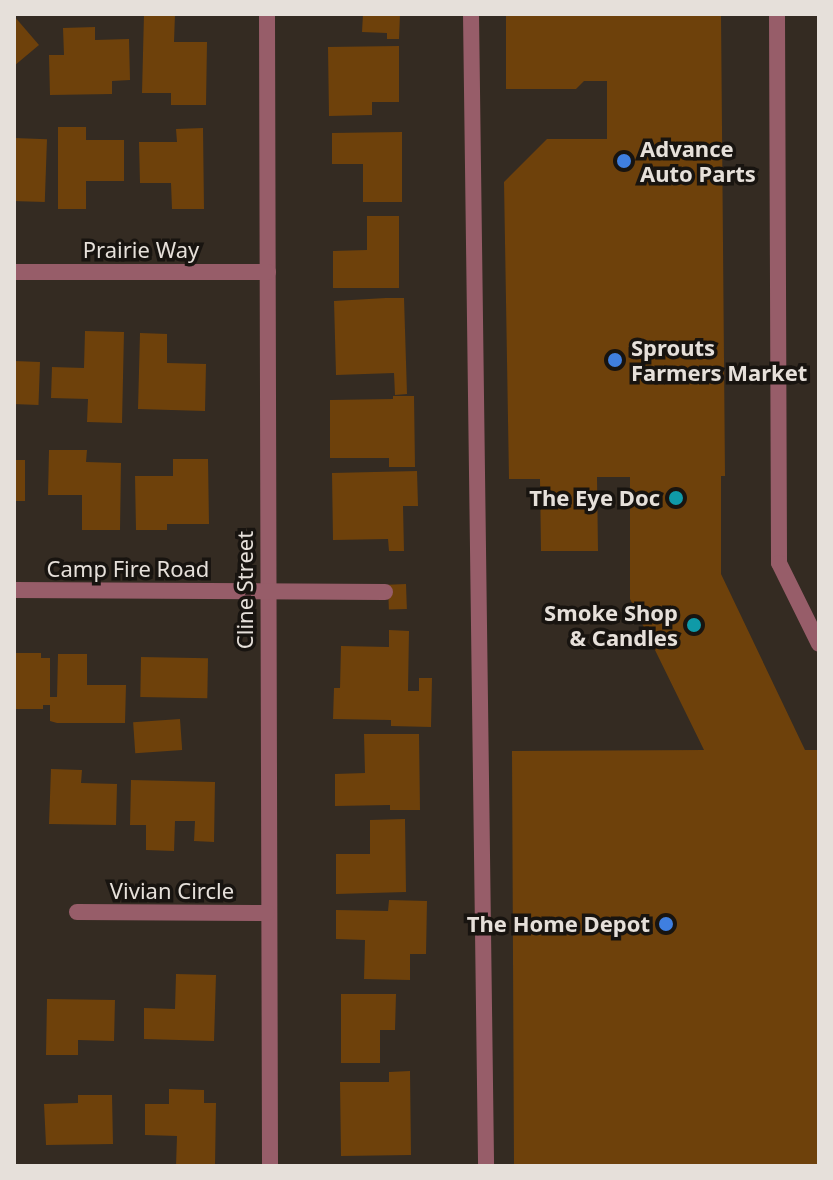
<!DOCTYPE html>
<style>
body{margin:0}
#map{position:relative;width:833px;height:1180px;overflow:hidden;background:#342b22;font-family:"Noto Sans",sans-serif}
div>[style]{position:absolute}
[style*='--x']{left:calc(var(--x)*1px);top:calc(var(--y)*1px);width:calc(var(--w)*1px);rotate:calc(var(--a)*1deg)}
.building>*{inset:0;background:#6e410b;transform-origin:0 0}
.service>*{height:16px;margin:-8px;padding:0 8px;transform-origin:8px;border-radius:8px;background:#975d69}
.minor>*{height:16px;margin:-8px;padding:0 8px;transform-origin:8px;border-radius:8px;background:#975d69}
.dots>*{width:22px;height:22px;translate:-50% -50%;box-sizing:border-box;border:4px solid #181410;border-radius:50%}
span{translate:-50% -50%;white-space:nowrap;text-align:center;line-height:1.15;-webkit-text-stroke:7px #181410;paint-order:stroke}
.poi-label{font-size:22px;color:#e6e0da;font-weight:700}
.left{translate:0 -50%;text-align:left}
.right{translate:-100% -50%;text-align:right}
.street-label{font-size:22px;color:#e6e0da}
.frame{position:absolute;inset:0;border:16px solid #e6e0da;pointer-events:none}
</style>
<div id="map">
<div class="building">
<div style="clip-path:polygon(144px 14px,175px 14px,174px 42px,207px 42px,206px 105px,171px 105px,171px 93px,142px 93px)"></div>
<div style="clip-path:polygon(363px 14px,400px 14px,399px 39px,387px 39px,387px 33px,362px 32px)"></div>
<div style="clip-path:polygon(506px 14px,721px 14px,725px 476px,721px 476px,721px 574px,805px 750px,819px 750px,819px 1166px,514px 1166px,512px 751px,704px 750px,630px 599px,630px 477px,597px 477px,598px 551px,541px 551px,540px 479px,509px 479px,504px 182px,547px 139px,607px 139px,607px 81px,584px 81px,576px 89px,506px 89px)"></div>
<div style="clip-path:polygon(14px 16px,39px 45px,14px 66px)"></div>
<div style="clip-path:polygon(95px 27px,95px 40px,129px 39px,130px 80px,112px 81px,112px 94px,50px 95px,49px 55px,64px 55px,63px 28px)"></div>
<div style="clip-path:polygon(399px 46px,399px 102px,372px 102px,372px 115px,329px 116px,328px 47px)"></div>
<div style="clip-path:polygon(58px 127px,86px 127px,86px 140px,124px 140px,124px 181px,86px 181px,86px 209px,58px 209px)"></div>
<div style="clip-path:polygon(203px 128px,204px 209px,172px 209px,171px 183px,140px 183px,139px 142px,177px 142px,176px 129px)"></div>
<div style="clip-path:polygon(402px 132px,402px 202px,363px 202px,363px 164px,332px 164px,332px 133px)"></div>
<div style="left:14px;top:138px;width:33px;height:63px;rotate:2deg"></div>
<div style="clip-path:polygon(367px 216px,399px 216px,399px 288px,333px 288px,333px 251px,367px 250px)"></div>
<div style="clip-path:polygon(386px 298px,404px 298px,407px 394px,395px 395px,394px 373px,336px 375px,334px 301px)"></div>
<div style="clip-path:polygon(85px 331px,124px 332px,122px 423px,87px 422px,88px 399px,51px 398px,52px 367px,84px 368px)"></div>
<div style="clip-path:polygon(140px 333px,167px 334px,167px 363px,206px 364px,205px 411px,138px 409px)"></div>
<div style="left:14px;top:361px;width:26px;height:43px;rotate:2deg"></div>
<div style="clip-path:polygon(393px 396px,414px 396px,415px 467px,389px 467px,389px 458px,330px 458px,330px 400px,393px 399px)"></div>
<div style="clip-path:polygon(49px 450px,87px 450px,86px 462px,121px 463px,120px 530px,82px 530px,82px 495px,48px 495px)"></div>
<div style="clip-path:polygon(173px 459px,208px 459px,209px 524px,167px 524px,167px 530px,136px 530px,135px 476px,173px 476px)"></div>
<div style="left:14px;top:460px;width:11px;height:41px"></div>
<div style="clip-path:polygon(417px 471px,418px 506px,403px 506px,404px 551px,389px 551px,388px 539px,333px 540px,332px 473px)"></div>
<div style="left:406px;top:584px;width:25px;height:18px;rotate:88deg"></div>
<div style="clip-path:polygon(389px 630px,409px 631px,408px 691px,419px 691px,419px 678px,432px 678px,431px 727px,391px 726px,391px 720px,333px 719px,334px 688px,340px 688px,341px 646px,389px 647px)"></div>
<div style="clip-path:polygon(14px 653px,41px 653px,41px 658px,50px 658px,50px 697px,57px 697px,58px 654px,87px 654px,87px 685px,126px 685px,125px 723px,57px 723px,50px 721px,50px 705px,43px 705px,43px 709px,14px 709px)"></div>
<div style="left:141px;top:657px;width:67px;height:40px;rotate:1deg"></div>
<div style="left:180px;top:719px;width:31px;height:47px;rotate:86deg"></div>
<div style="clip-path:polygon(364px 734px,419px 734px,420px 810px,390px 810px,390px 805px,335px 806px,335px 774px,365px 773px)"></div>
<div style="clip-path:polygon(51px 769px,82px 770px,81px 783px,117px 784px,116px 825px,49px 824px)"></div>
<div style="clip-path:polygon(131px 780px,215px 782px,214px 842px,194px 841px,195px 821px,175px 821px,174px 851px,146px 850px,146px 825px,130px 825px)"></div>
<div style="clip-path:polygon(405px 819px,406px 892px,336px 894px,336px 854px,370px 854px,370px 820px)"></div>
<div style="clip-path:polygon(389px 900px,427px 901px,426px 954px,410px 954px,410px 980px,364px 979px,365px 940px,336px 939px,336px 910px,388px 911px)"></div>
<div style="clip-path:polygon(176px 974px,216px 975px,214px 1041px,144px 1039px,144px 1008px,175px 1009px)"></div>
<div style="clip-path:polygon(341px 994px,396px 994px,395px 1030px,380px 1030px,380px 1063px,341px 1063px)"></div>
<div style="clip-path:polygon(47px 999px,115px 1000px,114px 1041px,78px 1040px,78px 1055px,46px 1055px)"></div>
<div style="clip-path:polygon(410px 1071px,411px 1155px,341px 1156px,340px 1082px,389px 1082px,389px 1072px)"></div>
<div style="clip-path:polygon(169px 1089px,204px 1090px,204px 1103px,216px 1103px,215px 1166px,176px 1166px,177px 1136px,145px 1135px,145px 1104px,169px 1104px)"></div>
<div style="clip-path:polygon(78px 1095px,112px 1095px,113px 1144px,46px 1145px,44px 1104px,78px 1103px)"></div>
</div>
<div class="service">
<div style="--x:471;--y:14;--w:1152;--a:89.25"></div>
<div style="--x:777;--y:14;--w:549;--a:89.79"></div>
<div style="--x:779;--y:563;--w:90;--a:63.7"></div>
</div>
<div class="minor">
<div style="--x:267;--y:14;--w:1152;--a:89.85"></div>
<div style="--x:14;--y:272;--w:254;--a:0"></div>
<div style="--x:14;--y:590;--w:371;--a:0.3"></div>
<div style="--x:77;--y:912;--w:190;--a:0.3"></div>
</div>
<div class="dots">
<div style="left:624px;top:161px;background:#3f7fe0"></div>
<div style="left:615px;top:360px;background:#3f7fe0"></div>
<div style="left:676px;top:498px;background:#0f9aa8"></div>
<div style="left:694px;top:625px;background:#0f9aa8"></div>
<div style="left:666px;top:924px;background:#3f7fe0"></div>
</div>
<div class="poi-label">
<span class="left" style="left:640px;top:161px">Advance<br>Auto Parts</span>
<span class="left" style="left:631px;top:360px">Sprouts<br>Farmers Market</span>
<span class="right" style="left:660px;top:498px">The Eye Doc</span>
<span class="right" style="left:678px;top:625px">Smoke Shop<br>&amp; Candles</span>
<span class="right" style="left:650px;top:924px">The Home Depot</span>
</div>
<div class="street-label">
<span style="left:141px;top:250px">Prairie Way</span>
<span style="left:128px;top:569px">Camp Fire Road</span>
<span style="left:245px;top:590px;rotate:-90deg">Cline Street</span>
<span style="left:172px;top:891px">Vivian Circle</span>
</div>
<div class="frame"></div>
</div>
